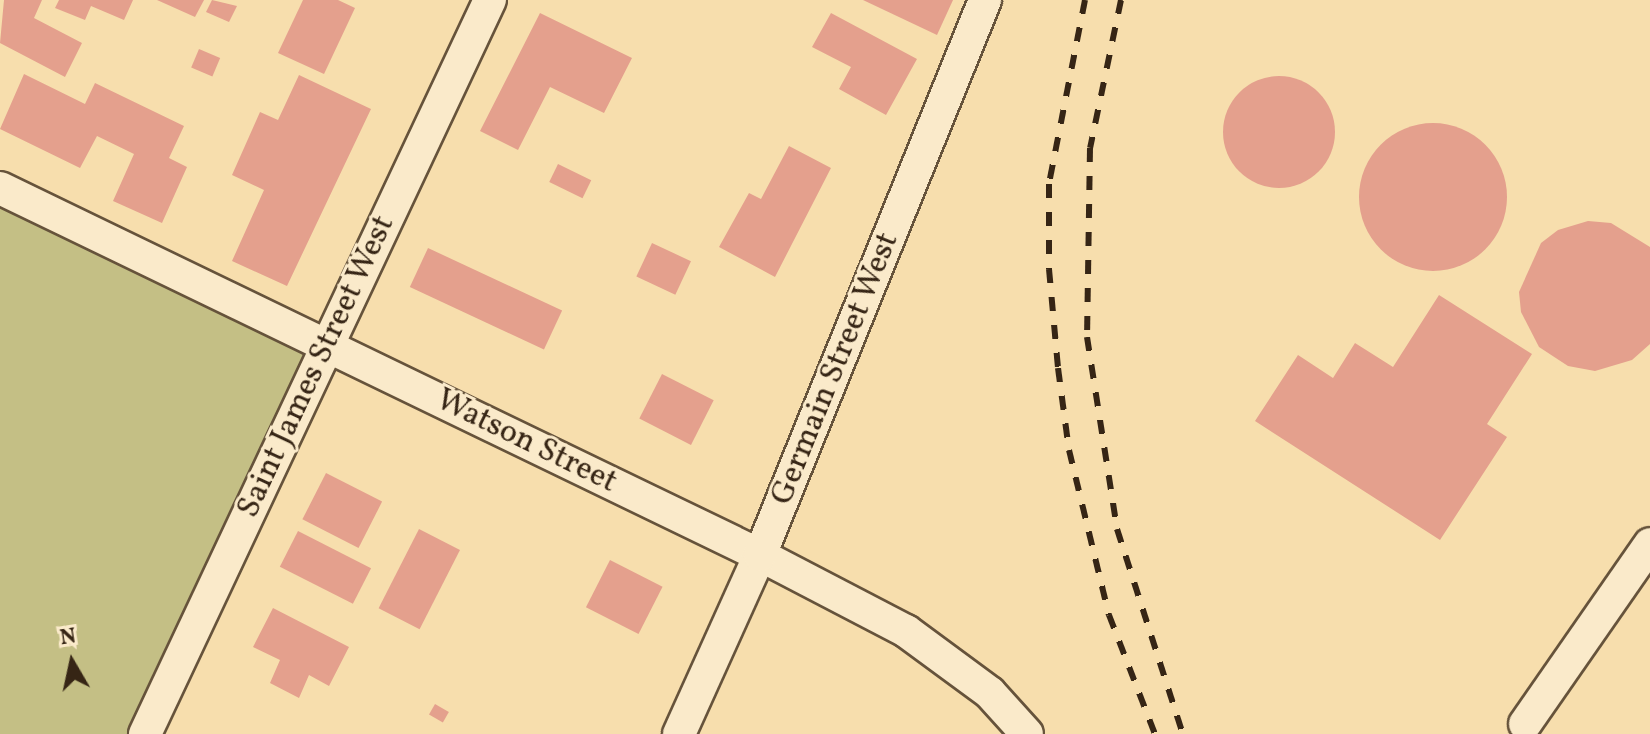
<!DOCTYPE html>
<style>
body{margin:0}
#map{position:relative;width:1650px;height:734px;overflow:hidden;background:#f7dead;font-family:Vollkorn,serif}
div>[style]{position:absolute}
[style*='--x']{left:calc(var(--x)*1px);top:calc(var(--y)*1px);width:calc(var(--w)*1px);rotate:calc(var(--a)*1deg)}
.green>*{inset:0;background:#c4bf85}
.building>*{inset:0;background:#e4a08d;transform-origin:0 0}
.round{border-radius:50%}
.roads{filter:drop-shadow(2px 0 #66533b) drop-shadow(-2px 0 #66533b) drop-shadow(0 2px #66533b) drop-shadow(0 -2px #66533b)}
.street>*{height:32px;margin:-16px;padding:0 16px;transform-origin:16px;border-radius:16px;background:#faeaca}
.rail>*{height:6px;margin-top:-3px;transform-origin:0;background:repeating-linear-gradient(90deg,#362515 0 14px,transparent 0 28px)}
span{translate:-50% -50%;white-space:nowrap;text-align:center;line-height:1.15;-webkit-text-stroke:6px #faeaca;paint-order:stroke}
.street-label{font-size:32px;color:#362515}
.north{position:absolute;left:32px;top:622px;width:80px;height:80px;-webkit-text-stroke:6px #faeaca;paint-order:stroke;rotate:351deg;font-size:22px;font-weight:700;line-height:32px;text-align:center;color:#362515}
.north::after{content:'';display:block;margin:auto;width:28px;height:36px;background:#362515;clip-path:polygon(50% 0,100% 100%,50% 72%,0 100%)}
</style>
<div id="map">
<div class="green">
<div style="clip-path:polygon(0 188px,327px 345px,145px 734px,0 734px)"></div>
</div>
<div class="building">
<div style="clip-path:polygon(4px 0,42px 0,34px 18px,82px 43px,65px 77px,0 43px)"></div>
<div style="clip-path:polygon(59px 0,133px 0,124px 20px,91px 6px,85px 20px,55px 8px)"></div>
<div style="clip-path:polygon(157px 0,204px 0,195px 17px)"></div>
<div style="clip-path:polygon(212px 0,237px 6px,229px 22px,206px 12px)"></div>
<div style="clip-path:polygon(303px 0,338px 0,355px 8px,324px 74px,278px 53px)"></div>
<div style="clip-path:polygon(863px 0,953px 0,937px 35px)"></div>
<div style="clip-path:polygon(540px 13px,632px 58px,604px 113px,550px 87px,518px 150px,480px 131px)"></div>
<div style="clip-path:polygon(831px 13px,917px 59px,886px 115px,839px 89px,851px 67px,812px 47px)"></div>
<div style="left:199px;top:49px;width:23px;height:20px;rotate:23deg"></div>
<div style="clip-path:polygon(24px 74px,85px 104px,95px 83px,184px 126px,169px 158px,187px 167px,162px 223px,113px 201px,134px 154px,97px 136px,80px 168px,0 129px)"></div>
<div style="clip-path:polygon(299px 75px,371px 109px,287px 286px,232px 261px,264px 190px,232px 175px,260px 112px,278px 120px)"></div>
<div class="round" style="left:1223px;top:76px;width:112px;height:112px"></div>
<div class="round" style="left:1359px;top:123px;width:148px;height:148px"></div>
<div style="clip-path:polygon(789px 146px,831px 168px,775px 277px,719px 247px,749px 193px,761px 199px)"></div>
<div style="left:558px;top:164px;width:37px;height:20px;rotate:26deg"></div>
<div style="clip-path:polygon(1588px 221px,1611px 223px,1650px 247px,1650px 344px,1632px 360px,1595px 371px,1568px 366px,1539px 347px,1521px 312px,1519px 292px,1541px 243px,1558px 230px)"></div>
<div style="left:652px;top:243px;width:43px;height:37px;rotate:25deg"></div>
<div style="left:428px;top:248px;width:148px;height:43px;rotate:25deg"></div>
<div style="clip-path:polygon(1439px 295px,1532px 354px,1487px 424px,1507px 437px,1440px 540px,1255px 421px,1298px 355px,1333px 378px,1355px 343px,1393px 367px)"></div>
<div style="left:662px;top:374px;width:58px;height:50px;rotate:27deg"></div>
<div style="left:326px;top:473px;width:63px;height:52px;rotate:27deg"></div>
<div style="left:419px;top:529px;width:46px;height:89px;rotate:27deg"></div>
<div style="left:298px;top:531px;width:82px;height:40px;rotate:27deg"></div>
<div style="left:610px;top:560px;width:59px;height:53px;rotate:27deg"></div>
<div style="clip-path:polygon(273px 608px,349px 647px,329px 686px,309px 675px,299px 698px,270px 683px,280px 660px,253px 647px)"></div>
<div style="left:435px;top:704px;width:16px;height:12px;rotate:30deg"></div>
</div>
<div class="roads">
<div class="street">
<div style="--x:0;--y:188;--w:844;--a:25.78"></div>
<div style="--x:760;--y:555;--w:165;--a:27.5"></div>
<div style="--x:906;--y:631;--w:104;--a:36.4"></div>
<div style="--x:990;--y:693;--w:55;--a:47.9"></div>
<div style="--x:1525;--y:724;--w:219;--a:-55.2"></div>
<div style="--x:145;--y:734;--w:811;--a:-64.83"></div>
<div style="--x:679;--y:734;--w:196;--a:-65.7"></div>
<div style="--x:760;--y:555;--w:599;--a:-67.93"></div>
</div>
</div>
<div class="rail">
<div style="--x:1085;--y:0;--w:187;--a:101.1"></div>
<div style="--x:1049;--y:184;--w:85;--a:90"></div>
<div style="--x:1049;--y:269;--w:99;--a:84.8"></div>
<div style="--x:1058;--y:368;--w:83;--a:82.4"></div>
<div style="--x:1069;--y:450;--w:170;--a:76.4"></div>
<div style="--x:1109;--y:615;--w:128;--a:68.9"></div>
<div style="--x:1121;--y:0;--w:151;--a:101.8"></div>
<div style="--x:1090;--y:148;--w:189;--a:90.9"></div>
<div style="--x:1087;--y:337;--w:194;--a:81.1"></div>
<div style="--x:1117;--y:529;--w:215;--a:72.2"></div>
</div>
<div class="street-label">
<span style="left:317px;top:367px;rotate:-65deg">Saint James Street West</span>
<span style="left:836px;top:369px;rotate:-68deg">Germain Street West</span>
<span style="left:526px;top:442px;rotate:26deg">Watson Street</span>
</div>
<div class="north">N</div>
</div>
